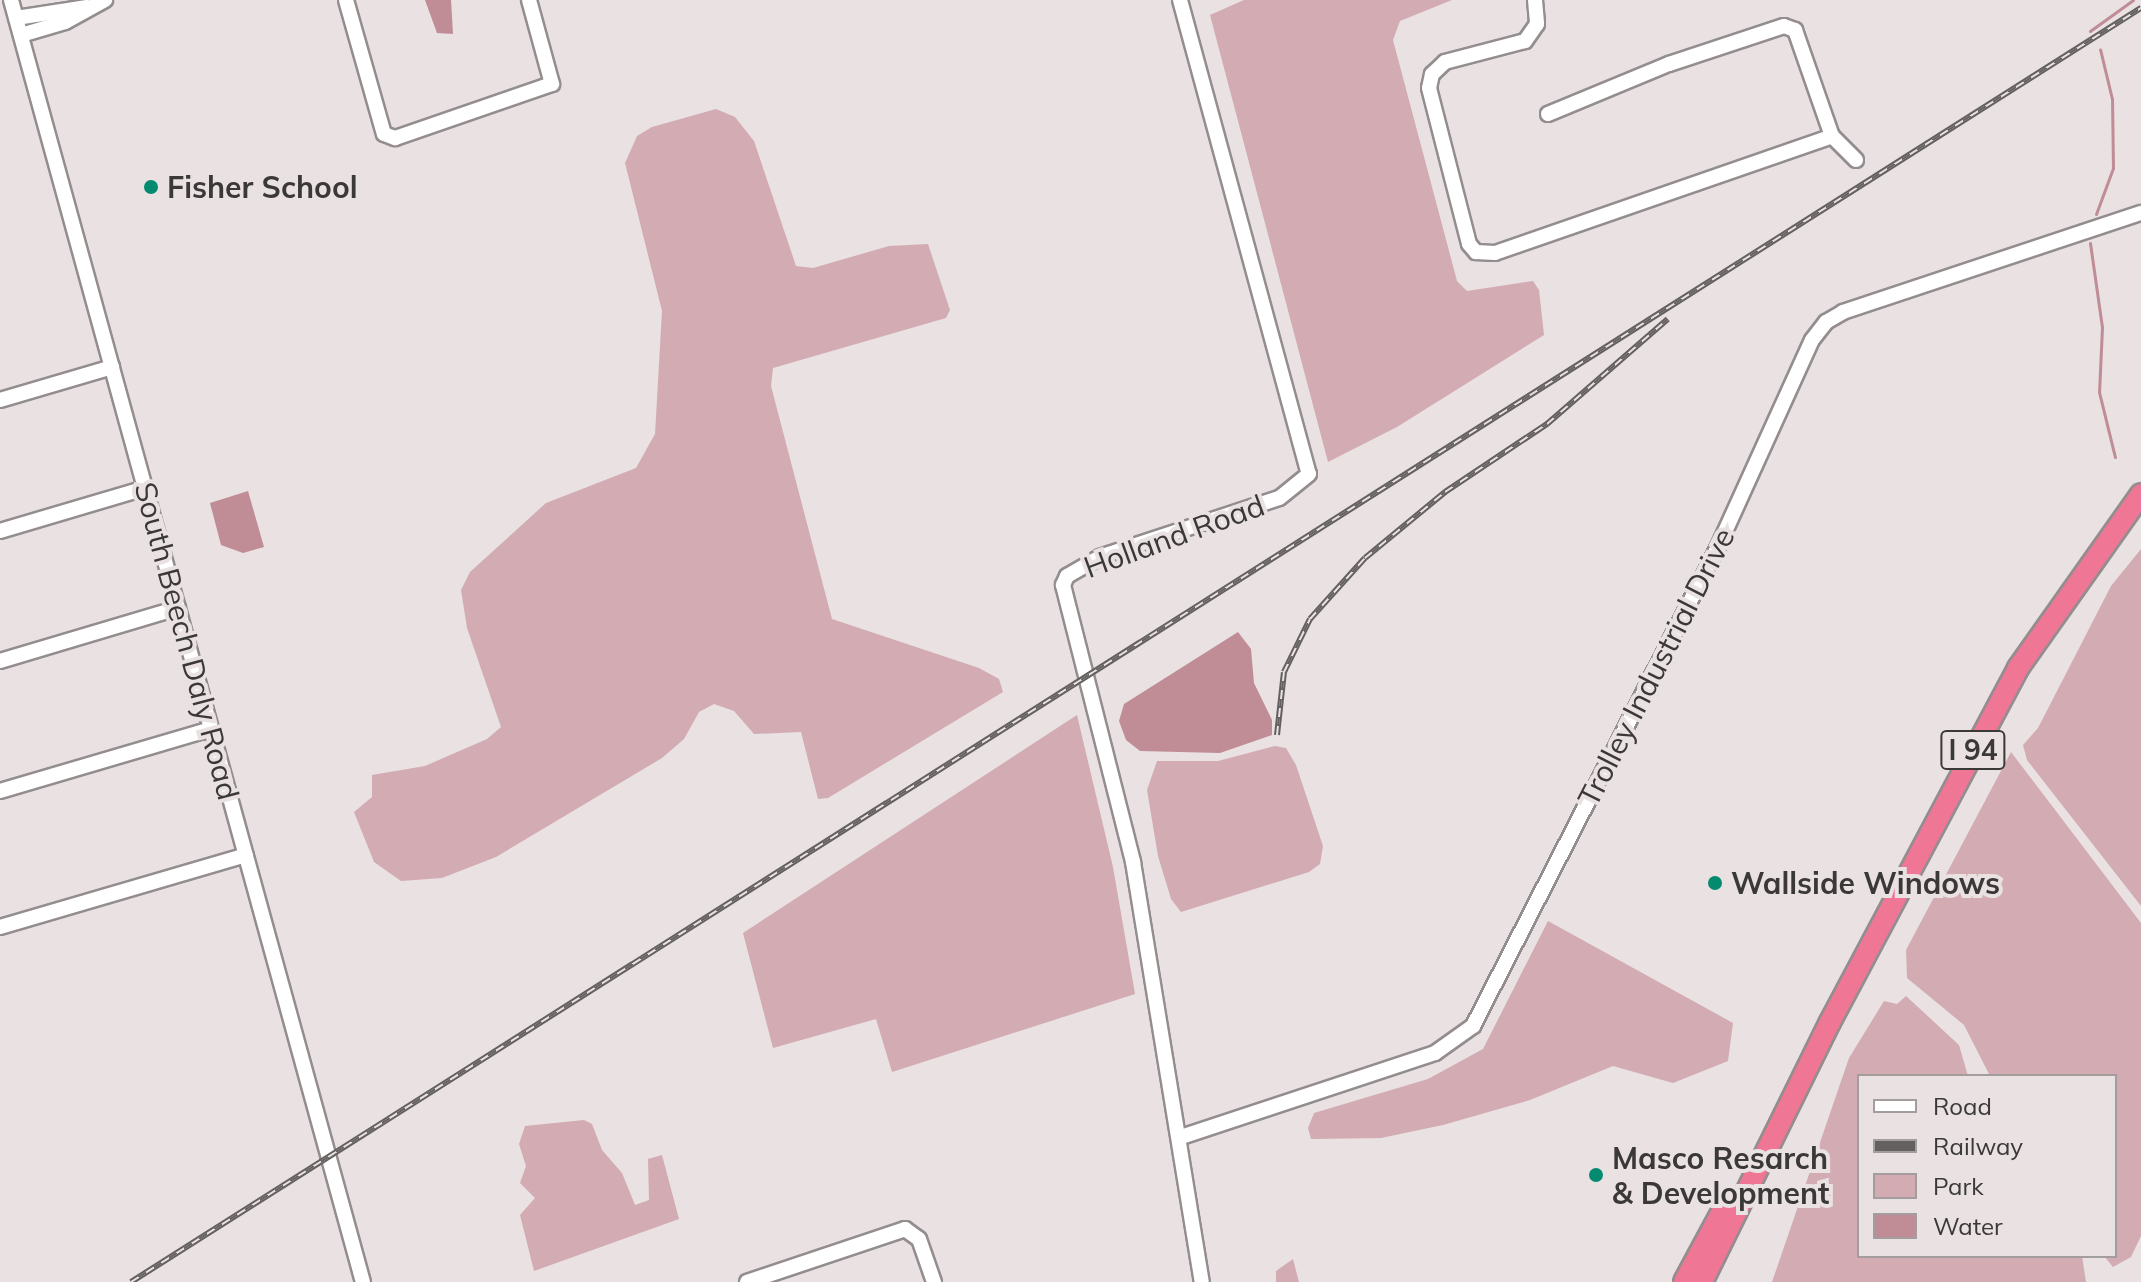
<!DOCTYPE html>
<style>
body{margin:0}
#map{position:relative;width:2141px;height:1282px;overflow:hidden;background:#e9e1e2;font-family:Mulish,sans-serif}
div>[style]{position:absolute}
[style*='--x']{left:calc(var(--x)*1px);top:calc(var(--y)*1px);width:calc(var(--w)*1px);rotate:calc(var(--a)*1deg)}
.green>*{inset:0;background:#d3abb3}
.water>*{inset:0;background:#c08c96}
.stream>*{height:3px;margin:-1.5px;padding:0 1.5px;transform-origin:1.5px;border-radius:1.5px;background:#c08c96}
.roads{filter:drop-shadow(2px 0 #948d8f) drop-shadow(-2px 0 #948d8f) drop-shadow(0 2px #948d8f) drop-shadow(0 -2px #948d8f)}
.minor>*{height:14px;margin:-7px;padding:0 7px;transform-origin:7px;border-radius:7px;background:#fff}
.highway>*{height:20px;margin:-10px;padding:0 10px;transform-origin:10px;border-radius:10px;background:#ef7694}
.rail>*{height:6px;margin-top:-3px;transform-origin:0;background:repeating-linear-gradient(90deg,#e9e1e2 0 9px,#646060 0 18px);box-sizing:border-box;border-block:2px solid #646060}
.dots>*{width:22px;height:22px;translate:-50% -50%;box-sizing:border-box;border:4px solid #e9e1e2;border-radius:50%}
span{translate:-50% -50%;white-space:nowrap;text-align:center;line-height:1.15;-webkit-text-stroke:8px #e9e1e2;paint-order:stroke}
.shield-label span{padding:2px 6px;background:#e9e1e2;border:2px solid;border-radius:6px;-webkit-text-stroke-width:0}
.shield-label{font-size:28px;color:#3b3838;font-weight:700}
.poi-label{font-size:30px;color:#3b3838;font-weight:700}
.left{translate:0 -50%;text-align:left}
.street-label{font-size:30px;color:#3b3838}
.legend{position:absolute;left:1857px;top:1074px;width:260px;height:184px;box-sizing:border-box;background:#e9e1e2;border:2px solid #a39d9e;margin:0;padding:10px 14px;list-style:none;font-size:24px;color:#3b3838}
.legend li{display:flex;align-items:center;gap:16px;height:40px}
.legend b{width:40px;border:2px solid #a39d9e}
</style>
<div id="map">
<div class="green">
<div style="clip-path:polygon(1244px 0,1452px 0,1400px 21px,1393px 40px,1457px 281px,1467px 291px,1533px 281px,1539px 290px,1544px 335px,1397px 427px,1328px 462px,1210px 15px)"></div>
<div style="clip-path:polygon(716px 109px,735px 117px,754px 141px,796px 266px,813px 268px,889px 246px,928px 244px,950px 310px,946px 318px,773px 368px,771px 386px,832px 619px,979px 668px,999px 679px,1003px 692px,828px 798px,818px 799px,801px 732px,754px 734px,734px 711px,714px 704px,699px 712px,684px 739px,662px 758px,496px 857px,442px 878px,401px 881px,374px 862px,354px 812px,372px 797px,372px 775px,425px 766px,487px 739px,501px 727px,467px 628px,461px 590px,470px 572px,546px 503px,636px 468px,655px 434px,662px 311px,625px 163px,637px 136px,652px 127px)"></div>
<div style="clip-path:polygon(2141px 549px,2141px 906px,2027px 760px,2023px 745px,2038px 728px,2111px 586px)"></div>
<div style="clip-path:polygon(1077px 715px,1113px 867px,1135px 994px,892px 1072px,876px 1019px,773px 1048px,743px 933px)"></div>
<div style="clip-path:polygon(1275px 746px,1286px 748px,1296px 765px,1323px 846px,1320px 864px,1309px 872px,1181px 912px,1171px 899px,1158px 856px,1147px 790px,1157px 761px,1218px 761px)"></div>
<div style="clip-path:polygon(2011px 752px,2141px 923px,2141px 1236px,2131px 1257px,2113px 1267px,2104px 1256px,2115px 1256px,2115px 1076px,1990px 1076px,1964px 1025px,1907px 978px,1906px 950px)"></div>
<div style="clip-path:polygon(1548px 921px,1733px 1023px,1728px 1061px,1673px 1083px,1613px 1066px,1530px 1100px,1443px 1125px,1381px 1138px,1311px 1139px,1308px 1128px,1314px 1113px,1428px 1079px,1483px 1049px)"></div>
<div style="clip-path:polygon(1906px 996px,1959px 1045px,1968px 1076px,1859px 1076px,1859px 1256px,2082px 1256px,2086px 1282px,1772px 1282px,1849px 1058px,1884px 1001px,1897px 1004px)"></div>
<div style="clip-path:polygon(584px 1120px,592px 1124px,602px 1150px,622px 1173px,635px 1205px,649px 1200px,648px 1159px,662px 1155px,679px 1219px,534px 1271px,520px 1215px,535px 1198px,520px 1183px,526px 1166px,519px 1144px,525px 1126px)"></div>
<div style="clip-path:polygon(1293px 1259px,1299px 1282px,1276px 1282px,1276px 1271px)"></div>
</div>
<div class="water">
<div style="clip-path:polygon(425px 0,451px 0,453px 34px,437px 33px)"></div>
<div style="clip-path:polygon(248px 491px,264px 547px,243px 553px,221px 545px,210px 503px)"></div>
<div style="clip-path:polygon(1238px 632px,1251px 649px,1254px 683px,1272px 720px,1272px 735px,1220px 753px,1140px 751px,1126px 740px,1119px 721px,1124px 704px)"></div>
</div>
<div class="stream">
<div style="--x:2090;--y:31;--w:53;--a:-35.8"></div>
<div style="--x:2096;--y:214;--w:49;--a:-69.7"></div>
<div style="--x:2113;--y:168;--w:69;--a:-90.8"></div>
<div style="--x:2112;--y:99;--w:51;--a:-103.5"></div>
<div style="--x:2090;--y:243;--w:85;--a:81.9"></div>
<div style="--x:2102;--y:327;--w:65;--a:92.6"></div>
<div style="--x:2099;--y:392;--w:67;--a:76.2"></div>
</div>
<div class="roads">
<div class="minor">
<div style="--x:11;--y:0;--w:1329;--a:74.65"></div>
<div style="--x:346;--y:0;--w:139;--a:74.2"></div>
<div style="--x:384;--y:134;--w:12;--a:20"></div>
<div style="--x:395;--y:138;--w:166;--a:-19"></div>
<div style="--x:552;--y:84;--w:87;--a:-105.3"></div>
<div style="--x:1180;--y:0;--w:491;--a:74.8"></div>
<div style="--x:1309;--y:474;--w:38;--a:141"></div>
<div style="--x:1279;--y:498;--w:188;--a:161.8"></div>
<div style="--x:1100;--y:557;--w:38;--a:150"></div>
<div style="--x:1067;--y:576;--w:10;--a:114"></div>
<div style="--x:1063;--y:585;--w:286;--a:75.8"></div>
<div style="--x:1133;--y:862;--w:426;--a:80.7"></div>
<div style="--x:1535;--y:0;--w:24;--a:85"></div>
<div style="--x:1537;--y:24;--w:21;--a:125"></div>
<div style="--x:1525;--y:41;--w:83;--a:165.3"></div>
<div style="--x:1445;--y:62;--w:18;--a:137"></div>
<div style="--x:1432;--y:74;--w:14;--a:102"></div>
<div style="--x:1429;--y:88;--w:161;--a:75.6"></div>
<div style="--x:1469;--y:244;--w:11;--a:49"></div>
<div style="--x:1476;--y:252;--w:19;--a:3"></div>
<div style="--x:1495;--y:253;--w:357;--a:-19.1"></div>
<div style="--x:1832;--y:136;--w:34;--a:45"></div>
<div style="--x:16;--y:18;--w:72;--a:-8.8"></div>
<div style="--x:21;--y:35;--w:46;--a:-16.5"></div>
<div style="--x:65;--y:22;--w:46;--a:-28.8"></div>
<div style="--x:1548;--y:114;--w:131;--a:-22.5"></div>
<div style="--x:1669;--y:64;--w:121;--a:-18.3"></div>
<div style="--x:1784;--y:26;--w:12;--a:20"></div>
<div style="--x:1795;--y:30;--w:112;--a:70.8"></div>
<div style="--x:0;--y:400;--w:117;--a:-16.4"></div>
<div style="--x:0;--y:531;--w:151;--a:-16.5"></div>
<div style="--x:0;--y:661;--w:186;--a:-16.6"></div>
<div style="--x:0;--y:791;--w:220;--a:-16.4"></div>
<div style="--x:0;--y:927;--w:256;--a:-16.3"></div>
<div style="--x:1181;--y:1137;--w:268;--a:-18.3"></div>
<div style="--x:1435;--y:1053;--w:47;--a:-35.4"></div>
<div style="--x:1473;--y:1026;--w:538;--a:-62.91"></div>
<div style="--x:1718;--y:547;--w:227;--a:-65.6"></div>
<div style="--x:1812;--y:340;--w:23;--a:-52"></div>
<div style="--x:1826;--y:322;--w:20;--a:-30"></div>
<div style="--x:1843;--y:312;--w:314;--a:-18.4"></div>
<div style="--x:747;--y:1282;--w:167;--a:-18.5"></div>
<div style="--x:905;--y:1229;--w:17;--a:36"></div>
<div style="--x:919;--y:1239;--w:46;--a:70.8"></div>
</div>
<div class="highway">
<div style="--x:1684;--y:1282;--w:91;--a:-61.7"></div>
<div style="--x:1702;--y:1282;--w:290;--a:-63.8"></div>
<div style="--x:1830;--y:1022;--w:401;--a:-62"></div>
<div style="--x:2018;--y:668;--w:213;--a:-54.7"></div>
</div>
</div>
<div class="rail">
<div style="--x:1277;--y:735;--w:63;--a:-83.7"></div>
<div style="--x:1284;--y:672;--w:59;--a:-63.9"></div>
<div style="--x:1310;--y:619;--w:82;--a:-48"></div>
<div style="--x:1365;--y:558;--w:104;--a:-39.5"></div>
<div style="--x:1445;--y:492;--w:123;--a:-33.7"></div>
<div style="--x:1547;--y:424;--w:160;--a:-41"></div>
<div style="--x:131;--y:1282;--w:2380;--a:-32.37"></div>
</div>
<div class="dots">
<div style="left:151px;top:187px;background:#048a6f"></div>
<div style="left:1715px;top:883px;background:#048a6f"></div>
<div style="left:1596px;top:1175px;background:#048a6f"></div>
</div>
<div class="shield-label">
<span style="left:1973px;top:750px">I 94</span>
</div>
<div class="poi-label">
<span class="left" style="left:167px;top:187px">Fisher School</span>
<span class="left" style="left:1731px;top:883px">Wallside Windows</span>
<span class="left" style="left:1612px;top:1175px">Masco Resarch<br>&amp; Development</span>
</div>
<div class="street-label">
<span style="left:1174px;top:536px;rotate:-20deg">Holland Road</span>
<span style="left:187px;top:641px;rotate:75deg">South Beech Daly Road</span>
<span style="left:1656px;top:667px;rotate:-63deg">Trolley Industrial Drive</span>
</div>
<ul class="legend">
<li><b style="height:10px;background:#fff"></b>Road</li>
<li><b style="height:10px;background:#646060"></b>Railway</li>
<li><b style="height:22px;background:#d3abb3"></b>Park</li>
<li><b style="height:22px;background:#c08c96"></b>Water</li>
</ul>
</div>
